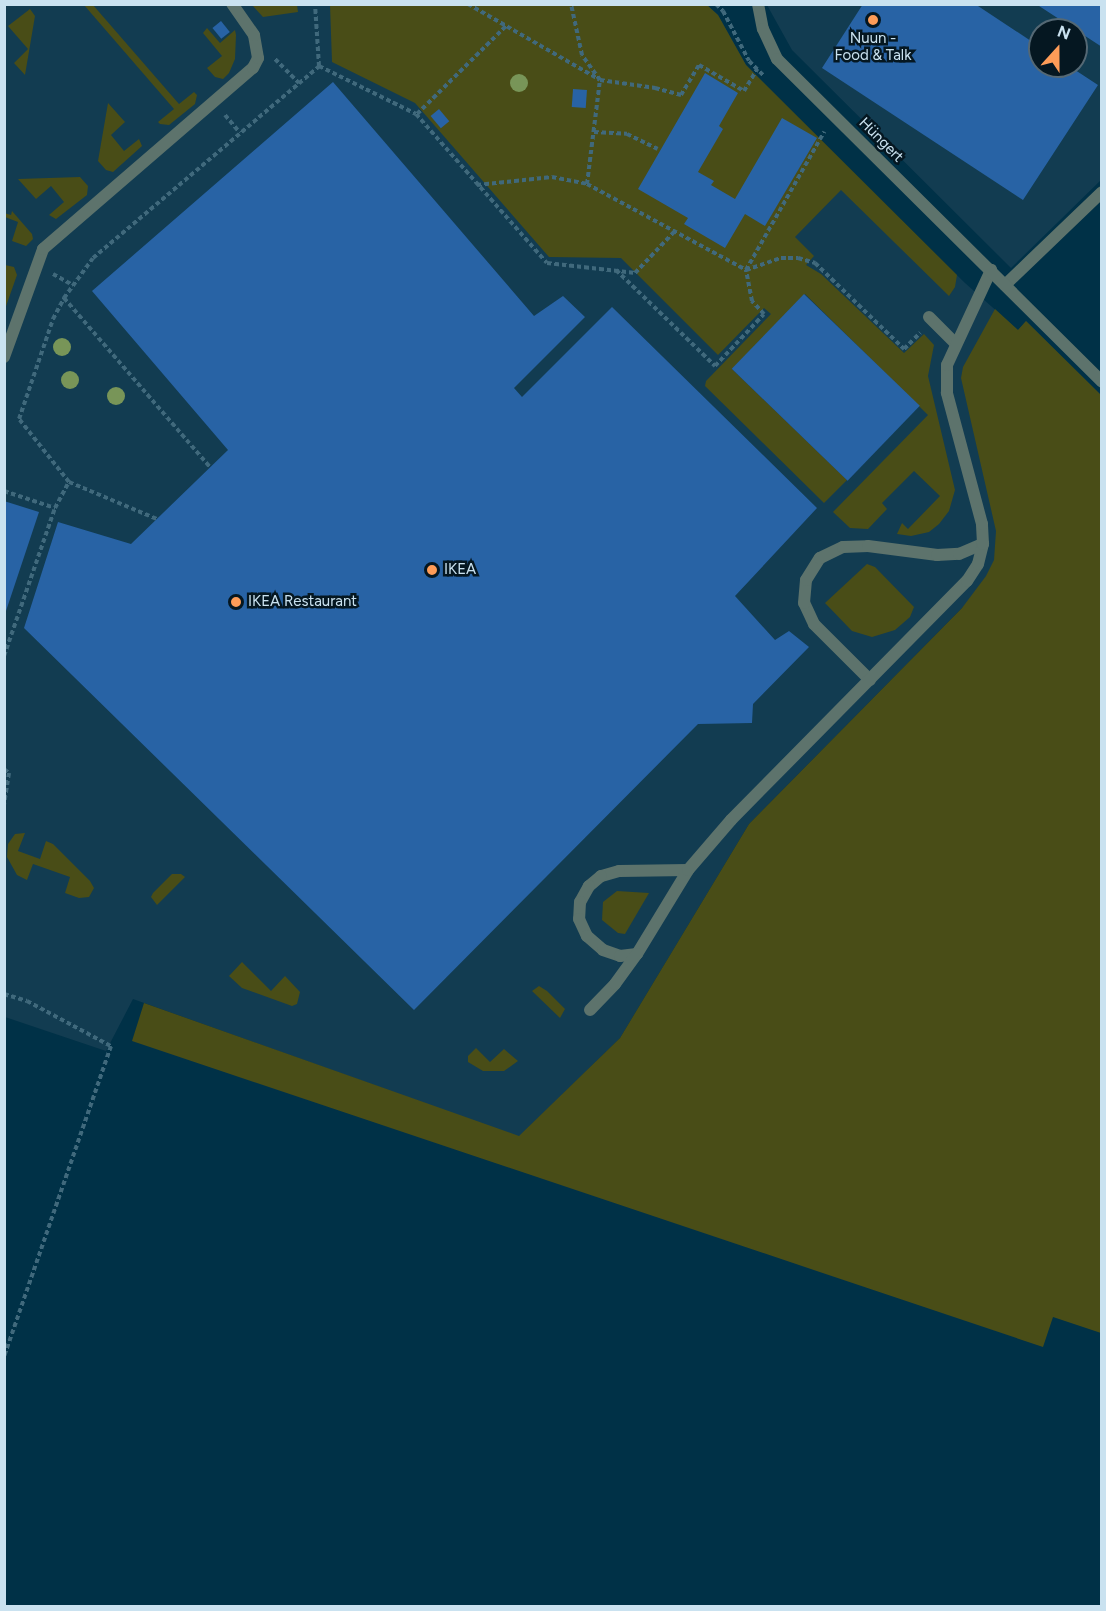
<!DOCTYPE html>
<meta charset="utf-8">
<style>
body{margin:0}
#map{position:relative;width:1106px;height:1611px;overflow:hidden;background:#003147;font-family:Figtree,sans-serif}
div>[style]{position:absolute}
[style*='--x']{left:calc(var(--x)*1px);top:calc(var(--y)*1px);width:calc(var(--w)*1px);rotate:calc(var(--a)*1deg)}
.built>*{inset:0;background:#123c51}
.green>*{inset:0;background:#494d17}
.building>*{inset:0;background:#2863a5;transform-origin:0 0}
.path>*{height:4px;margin-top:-2px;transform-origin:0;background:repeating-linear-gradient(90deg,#40697c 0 4.5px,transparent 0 7.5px)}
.service>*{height:12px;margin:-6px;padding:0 6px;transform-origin:6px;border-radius:6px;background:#5d736c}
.minor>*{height:12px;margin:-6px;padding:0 6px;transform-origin:6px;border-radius:6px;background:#5d736c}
.trees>*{width:18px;height:18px;margin:-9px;border-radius:50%;background:#789558}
.dots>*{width:16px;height:16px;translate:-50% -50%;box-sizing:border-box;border:3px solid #051721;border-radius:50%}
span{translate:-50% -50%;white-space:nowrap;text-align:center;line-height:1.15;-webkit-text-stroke:5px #051721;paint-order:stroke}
.poi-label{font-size:15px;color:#cae2f0}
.left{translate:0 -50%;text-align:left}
.street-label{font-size:15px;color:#cae2f0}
.frame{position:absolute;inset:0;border:6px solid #cae2f0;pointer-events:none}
.north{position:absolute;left:1028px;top:18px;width:60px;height:60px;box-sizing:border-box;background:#051721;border:2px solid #546874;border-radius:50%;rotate:21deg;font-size:16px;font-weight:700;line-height:24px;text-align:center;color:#cae2f0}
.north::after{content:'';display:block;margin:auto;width:21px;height:27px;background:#fe9c58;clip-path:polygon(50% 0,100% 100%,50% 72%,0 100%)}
</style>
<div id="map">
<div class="built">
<div style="clip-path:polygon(5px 5px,707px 5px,718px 15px,746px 65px,856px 176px,965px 283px,1018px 330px,1026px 321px,1101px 395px,1101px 473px,962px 608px,749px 824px,620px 1038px,519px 1137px,133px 999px,106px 1051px,5px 1017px)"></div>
<div style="clip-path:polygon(evenodd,767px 5px,1101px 5px,1101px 180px,1011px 268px,792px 50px,767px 5px,1040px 30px,1076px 30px,1076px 66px,1040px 66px,1040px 30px)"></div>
</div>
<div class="green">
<div style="clip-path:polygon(84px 5px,93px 5px,179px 104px,194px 92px,197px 95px,195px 104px,169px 125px,160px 124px,158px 122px,174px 109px)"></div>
<div style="clip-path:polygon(252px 5px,297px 5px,298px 12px,263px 17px)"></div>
<div style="clip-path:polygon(330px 5px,707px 5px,718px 15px,746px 65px,957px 275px,955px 287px,949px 296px,841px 190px,795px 237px,814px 256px,806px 265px,821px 274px,904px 353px,924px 334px,934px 345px,928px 376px,955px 490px,949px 511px,939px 524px,929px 532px,911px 536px,897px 534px,902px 523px,908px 529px,940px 496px,914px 471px,882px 503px,887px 509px,868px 529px,850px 528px,833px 512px,928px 415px,805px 294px,732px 369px,847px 480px,824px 503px,705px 386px,706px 381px,771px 314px,764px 308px,718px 355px,621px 258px,549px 257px,415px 103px,332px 62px)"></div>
<div style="clip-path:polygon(30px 9px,35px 16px,25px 75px,14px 63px,28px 49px,8px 26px)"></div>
<div style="clip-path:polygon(207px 28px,220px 43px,235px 30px,236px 35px,235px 59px,229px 73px,223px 79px,215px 77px,207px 68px,222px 56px,203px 33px)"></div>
<div style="clip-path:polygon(108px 103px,125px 122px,111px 135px,124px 151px,139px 139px,142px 146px,113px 172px,106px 170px,98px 161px)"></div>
<div style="clip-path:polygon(80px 177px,88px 186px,87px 195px,56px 219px,49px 215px,64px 202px,51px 186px,36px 199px,18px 179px)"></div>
<div style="clip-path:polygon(12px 211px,32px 234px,33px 239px,26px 246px,12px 241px,18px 222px,5px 217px,4px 213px,11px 215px)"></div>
<div style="clip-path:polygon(5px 265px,14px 267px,17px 275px,5px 309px)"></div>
<div style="clip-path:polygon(995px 309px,1018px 330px,1026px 321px,1101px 395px,1101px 1333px,1053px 1317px,1043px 1347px,132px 1041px,144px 1003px,519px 1136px,620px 1038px,749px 824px,962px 608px,986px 576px,994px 560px,996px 531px,961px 378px,963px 367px)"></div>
<div style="clip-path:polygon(867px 564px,875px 567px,914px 607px,910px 617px,895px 630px,872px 637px,852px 631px,825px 603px)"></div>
<div style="clip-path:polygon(25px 833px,18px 851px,40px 859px,46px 841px,53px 844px,90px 881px,94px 888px,89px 897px,79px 898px,65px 893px,70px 877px,33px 864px,27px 880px,17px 875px,7px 857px,8px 844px,15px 834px)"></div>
<div style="clip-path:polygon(172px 874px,181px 874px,185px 877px,157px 905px,151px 897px,153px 893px)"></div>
<div style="clip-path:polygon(617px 891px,649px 893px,625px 934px,618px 933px,602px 920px,603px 902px)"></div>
<div style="clip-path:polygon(242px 962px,271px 991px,285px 976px,300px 992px,297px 1004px,292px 1006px,242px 988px,229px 976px)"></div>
<div style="clip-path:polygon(539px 986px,547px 991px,565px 1009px,560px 1018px,532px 991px)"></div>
<div style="clip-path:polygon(476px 1048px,490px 1062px,504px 1049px,518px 1061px,504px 1071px,483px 1071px,468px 1062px,468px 1056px)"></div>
</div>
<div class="building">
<div style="clip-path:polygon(863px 4px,975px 4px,1040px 47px,1040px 66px,1069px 66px,1098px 85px,1023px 200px,822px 68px)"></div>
<div style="clip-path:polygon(1036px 4px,1102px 4px,1102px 47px,1076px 30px)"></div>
<div style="left:221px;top:21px;width:14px;height:11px;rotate:51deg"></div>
<div style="clip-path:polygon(705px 73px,738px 93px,719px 126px,723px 129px,698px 172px,714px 181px,711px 185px,735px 199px,782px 118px,817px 138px,765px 226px,745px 214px,725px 248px,684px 224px,688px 218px,638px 189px)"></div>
<div style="clip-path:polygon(333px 82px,534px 316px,563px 296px,585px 317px,514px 388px,522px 397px,612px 307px,817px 508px,735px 596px,775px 640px,789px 631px,809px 647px,753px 704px,752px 723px,698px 724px,414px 1010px,24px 628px,58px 522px,131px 544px,228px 450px,92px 291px)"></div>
<div style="left:573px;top:89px;width:14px;height:18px;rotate:4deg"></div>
<div style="left:439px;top:109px;width:16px;height:11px;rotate:50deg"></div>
<div style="left:804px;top:294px;width:161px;height:104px;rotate:44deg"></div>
<div style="clip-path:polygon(4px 501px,39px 512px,5px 614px,4px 614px)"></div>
</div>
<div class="path">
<div style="--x:468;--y:4;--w:152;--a:29.9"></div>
<div style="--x:600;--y:80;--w:56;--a:8.3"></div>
<div style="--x:655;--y:88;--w:27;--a:15"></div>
<div style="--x:681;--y:95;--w:35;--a:-59"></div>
<div style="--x:699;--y:65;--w:52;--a:30"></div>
<div style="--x:744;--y:91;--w:26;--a:-59"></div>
<div style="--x:716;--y:4;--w:10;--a:45"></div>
<div style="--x:723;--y:11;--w:56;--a:62.5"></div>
<div style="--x:749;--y:61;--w:20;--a:45"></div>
<div style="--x:275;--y:59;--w:34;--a:45"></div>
<div style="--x:319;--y:66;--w:108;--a:26.3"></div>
<div style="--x:416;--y:114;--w:198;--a:48.7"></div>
<div style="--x:547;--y:263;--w:89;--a:6.5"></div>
<div style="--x:635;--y:273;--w:57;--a:-46.4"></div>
<div style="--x:417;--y:114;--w:125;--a:-44.7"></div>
<div style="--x:225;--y:115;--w:23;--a:50"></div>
<div style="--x:594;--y:132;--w:33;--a:3"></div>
<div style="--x:627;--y:134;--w:34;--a:26"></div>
<div style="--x:587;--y:184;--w:181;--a:28.4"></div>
<div style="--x:746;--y:270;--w:37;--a:-19"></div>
<div style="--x:781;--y:258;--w:17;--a:0"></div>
<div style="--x:798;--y:258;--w:18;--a:16"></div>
<div style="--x:815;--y:263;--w:124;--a:44"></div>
<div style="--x:904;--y:349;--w:23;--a:-45"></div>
<div style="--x:477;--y:185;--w:75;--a:-6.1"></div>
<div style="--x:552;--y:177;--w:36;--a:11"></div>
<div style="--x:587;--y:184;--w:105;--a:-82.9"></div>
<div style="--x:600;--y:80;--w:31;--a:-126"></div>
<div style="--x:582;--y:55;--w:52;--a:-102.2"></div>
<div style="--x:616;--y:270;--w:138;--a:44.1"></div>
<div style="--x:715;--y:366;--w:71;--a:-46.7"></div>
<div style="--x:764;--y:314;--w:18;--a:-133"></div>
<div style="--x:752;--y:301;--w:32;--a:-101"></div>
<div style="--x:746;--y:270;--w:159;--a:-60.5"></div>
<div style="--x:53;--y:274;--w:23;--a:29"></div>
<div style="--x:64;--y:298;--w:223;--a:49.2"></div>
<div style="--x:69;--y:482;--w:95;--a:22.8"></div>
<div style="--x:4;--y:491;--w:54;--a:18.4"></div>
<div style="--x:4;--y:656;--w:157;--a:-71"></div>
<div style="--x:55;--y:508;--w:30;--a:-62"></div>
<div style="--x:69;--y:482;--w:80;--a:-128.4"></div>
<div style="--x:19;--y:419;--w:106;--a:-71.2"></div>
<div style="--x:53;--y:319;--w:24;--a:-62"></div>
<div style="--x:64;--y:298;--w:49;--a:-54.1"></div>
<div style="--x:93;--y:258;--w:297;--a:-40.3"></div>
<div style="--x:319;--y:66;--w:62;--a:-93.7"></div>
<div style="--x:4;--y:769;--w:6;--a:39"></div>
<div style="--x:9;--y:773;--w:33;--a:99"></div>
<div style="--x:4;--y:994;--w:24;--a:17"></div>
<div style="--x:27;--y:1001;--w:95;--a:28.2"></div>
<div style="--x:111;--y:1046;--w:328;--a:109"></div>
</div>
<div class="service">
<div style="--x:1005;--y:285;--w:134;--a:-43.8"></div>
<div style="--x:929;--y:317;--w:38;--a:45"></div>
<div style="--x:4;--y:357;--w:115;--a:-70.1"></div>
<div style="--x:43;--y:249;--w:277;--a:-40.8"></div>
<div style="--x:253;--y:68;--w:11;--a:-63"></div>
<div style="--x:258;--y:58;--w:23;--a:-100"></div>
<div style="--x:254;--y:35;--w:38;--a:-125"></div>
<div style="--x:870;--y:680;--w:79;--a:-135"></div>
<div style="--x:814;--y:624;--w:23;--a:-115"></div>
<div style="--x:804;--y:603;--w:23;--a:-85"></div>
<div style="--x:806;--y:580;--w:26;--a:-58"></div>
<div style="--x:820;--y:558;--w:25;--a:-26"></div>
<div style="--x:843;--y:547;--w:25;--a:-2"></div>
<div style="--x:868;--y:546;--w:70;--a:7.4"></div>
<div style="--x:937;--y:555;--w:22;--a:-3"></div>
<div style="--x:959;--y:554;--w:26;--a:-23"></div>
<div style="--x:688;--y:870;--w:69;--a:179.2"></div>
<div style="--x:619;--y:871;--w:19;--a:164"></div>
<div style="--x:601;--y:876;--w:16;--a:140"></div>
<div style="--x:589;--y:886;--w:18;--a:119"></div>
<div style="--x:580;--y:902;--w:17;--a:93"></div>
<div style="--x:579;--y:919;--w:19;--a:65"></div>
<div style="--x:587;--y:936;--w:21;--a:41"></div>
<div style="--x:603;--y:950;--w:18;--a:19"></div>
<div style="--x:620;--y:956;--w:17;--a:-7"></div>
<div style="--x:637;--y:954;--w:98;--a:-58.7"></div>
<div style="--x:688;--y:870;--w:66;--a:-49.3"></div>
<div style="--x:731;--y:820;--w:336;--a:-45.4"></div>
<div style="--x:967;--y:581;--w:20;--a:-57"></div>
<div style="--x:978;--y:564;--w:21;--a:-76"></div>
<div style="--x:983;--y:544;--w:20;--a:-93"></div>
<div style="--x:982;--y:524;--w:136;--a:-105"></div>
<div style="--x:947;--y:393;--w:28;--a:-90"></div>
<div style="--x:947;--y:365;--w:105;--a:-65.1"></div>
<div style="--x:590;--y:1010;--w:36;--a:-46"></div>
<div style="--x:615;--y:984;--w:37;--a:-54"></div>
</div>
<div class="minor">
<div style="--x:758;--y:4;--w:25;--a:79"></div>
<div style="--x:763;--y:29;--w:33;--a:65"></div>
<div style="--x:777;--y:59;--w:458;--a:44.8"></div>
</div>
<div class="trees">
<div style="left:519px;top:83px"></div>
<div style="left:62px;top:347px"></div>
<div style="left:70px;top:380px"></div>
<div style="left:116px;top:396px"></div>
</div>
<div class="dots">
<div style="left:873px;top:20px;background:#fe9c58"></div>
<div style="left:432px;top:570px;background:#fe9c58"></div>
<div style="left:236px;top:602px;background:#fe9c58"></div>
</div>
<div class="poi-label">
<span style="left:873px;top:47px">Nuun -<br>Food &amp; Talk</span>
<span class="left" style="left:444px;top:570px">IKEA</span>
<span class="left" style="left:248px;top:602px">IKEA Restaurant</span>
</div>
<div class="street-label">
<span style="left:881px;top:140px;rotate:45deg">Hüngert</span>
</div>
<div class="frame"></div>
<div class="north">N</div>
</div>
